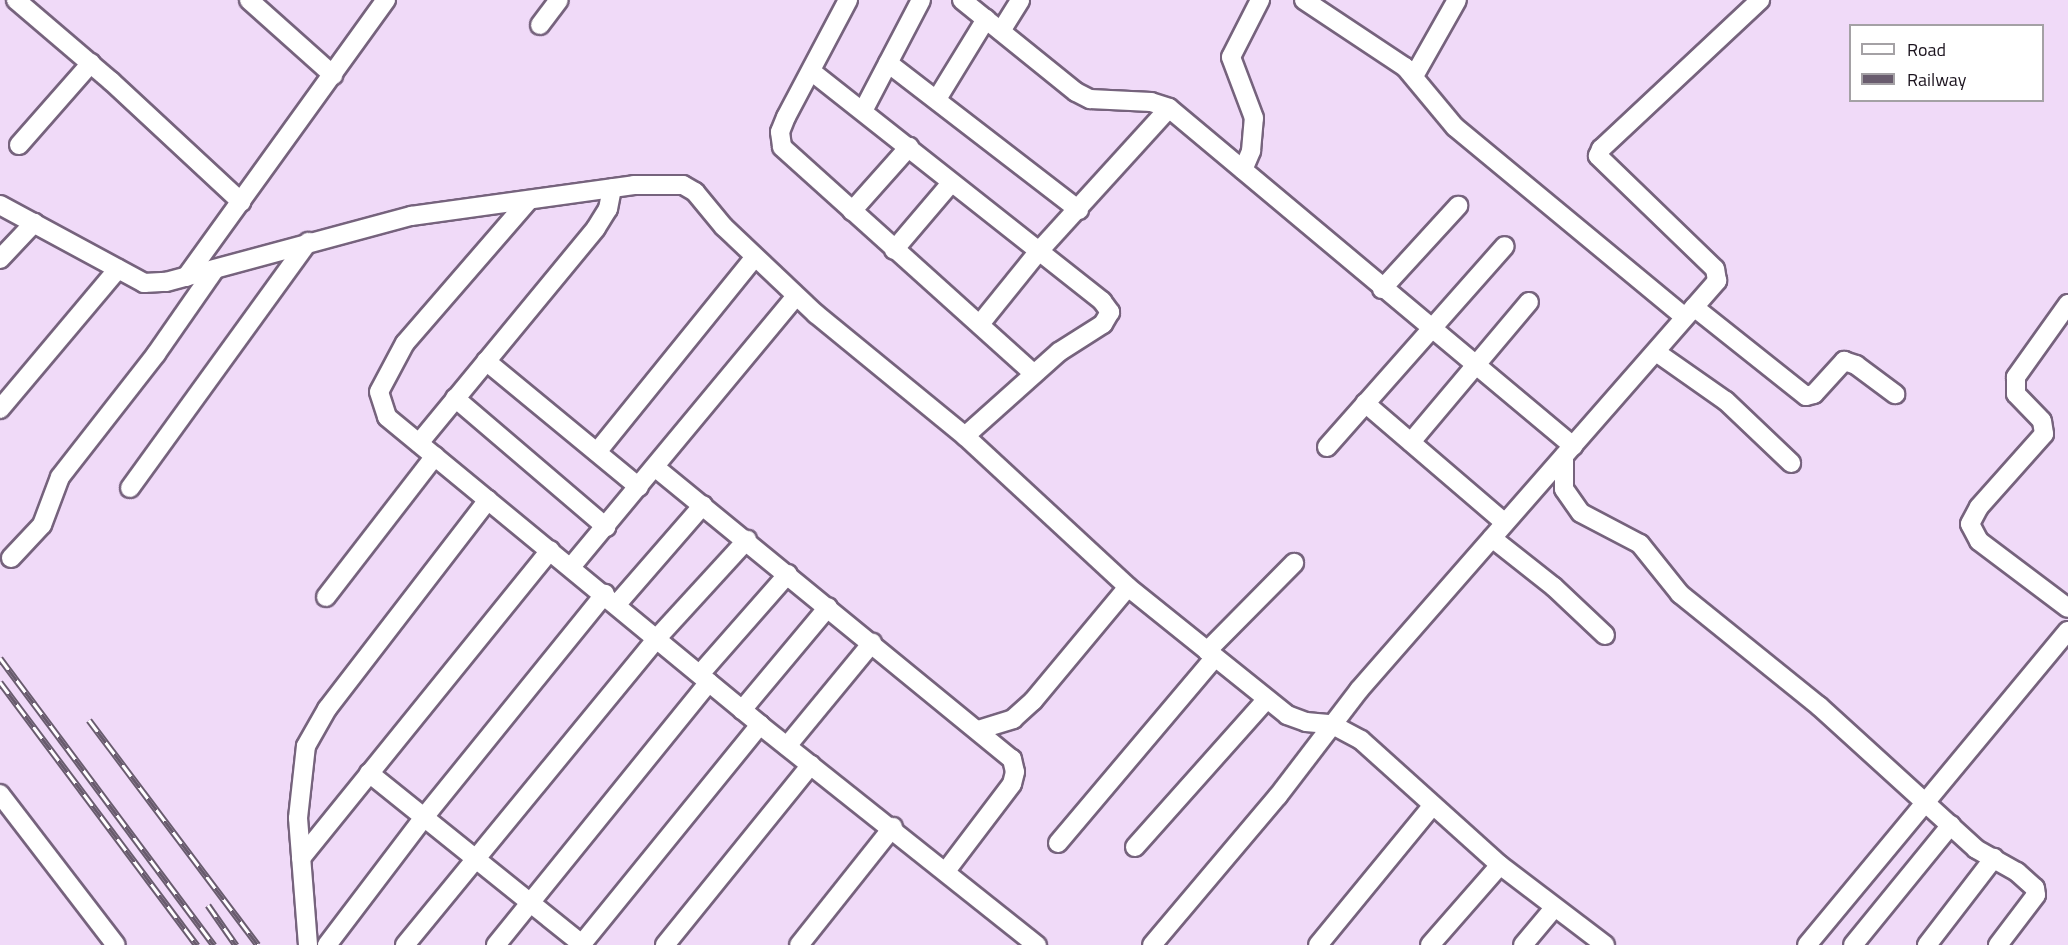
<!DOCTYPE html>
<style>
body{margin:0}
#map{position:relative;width:2068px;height:945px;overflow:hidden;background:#f0daf8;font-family:"Titillium Web",sans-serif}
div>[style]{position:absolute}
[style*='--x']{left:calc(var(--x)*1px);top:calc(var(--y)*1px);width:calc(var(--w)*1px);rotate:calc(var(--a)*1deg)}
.roads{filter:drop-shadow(2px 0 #76637d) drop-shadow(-2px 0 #76637d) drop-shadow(0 2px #76637d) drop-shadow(0 -2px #76637d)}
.minor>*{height:18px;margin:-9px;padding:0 9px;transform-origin:9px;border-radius:9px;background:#fff}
.rail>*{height:7px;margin-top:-3.5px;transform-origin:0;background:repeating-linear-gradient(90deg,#fff 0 14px,#695c6e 0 28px);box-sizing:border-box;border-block:2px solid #695c6e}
span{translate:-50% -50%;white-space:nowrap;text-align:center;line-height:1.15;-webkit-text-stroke:6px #fff;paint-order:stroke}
.legend{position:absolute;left:1849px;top:24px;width:195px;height:78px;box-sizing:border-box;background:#fff;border:2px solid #a4a1a5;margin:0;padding:8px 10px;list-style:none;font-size:18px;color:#1b131e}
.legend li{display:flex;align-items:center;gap:12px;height:30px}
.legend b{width:30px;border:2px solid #a4a1a5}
</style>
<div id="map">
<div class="roads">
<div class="minor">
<div style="--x:16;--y:0;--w:125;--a:40.5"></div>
<div style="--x:111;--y:81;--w:178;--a:42.9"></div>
<div style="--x:249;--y:0;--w:113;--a:41.8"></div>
<div style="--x:848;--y:0;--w:132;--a:117.9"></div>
<div style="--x:786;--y:117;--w:16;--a:112"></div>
<div style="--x:780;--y:132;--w:15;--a:82"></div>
<div style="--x:782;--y:147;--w:339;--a:42"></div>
<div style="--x:962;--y:0;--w:146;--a:38.9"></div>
<div style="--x:1076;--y:92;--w:16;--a:27"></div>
<div style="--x:1090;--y:99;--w:61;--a:2.8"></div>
<div style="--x:1151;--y:102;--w:19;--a:18"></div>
<div style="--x:1169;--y:108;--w:527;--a:39.92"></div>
<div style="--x:1304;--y:0;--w:121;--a:33.6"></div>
<div style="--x:1405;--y:67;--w:78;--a:50.2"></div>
<div style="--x:1455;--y:127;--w:298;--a:39.6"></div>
<div style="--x:540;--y:25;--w:31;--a:-53"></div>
<div style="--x:1001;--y:31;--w:36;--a:-58"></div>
<div style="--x:888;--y:63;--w:241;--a:37.6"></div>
<div style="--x:811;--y:71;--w:371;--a:38.3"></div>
<div style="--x:1102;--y:301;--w:14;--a:54"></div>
<div style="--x:1110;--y:312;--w:14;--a:120"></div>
<div style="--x:1103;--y:324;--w:52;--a:147.5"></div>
<div style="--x:1059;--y:352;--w:126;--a:138.2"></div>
<div style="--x:1414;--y:76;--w:87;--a:-60.5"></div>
<div style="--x:937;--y:99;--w:94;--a:-58.5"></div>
<div style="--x:863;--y:111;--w:125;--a:-62.4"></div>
<div style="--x:19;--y:145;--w:109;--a:-48.7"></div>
<div style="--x:1243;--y:170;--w:21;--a:-67"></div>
<div style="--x:1251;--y:151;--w:33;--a:-85"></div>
<div style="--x:1254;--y:118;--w:65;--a:-110.7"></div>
<div style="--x:1231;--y:57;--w:64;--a:-63"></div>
<div style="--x:529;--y:200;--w:189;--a:130.9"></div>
<div style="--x:405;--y:343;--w:55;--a:118"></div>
<div style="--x:379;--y:392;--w:26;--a:72"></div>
<div style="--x:387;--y:417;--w:484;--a:39.5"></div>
<div style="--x:760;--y:725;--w:354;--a:38.5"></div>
<div style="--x:0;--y:205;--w:164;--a:28.4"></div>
<div style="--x:144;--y:283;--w:22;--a:-3"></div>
<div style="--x:166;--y:282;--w:254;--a:-15.1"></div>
<div style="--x:411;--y:216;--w:225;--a:-7.9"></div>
<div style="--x:634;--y:185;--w:49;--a:0"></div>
<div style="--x:683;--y:185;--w:14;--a:30"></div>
<div style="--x:695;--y:192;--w:45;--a:50.4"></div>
<div style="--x:724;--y:227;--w:127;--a:43.4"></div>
<div style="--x:816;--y:314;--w:193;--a:39.3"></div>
<div style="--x:965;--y:436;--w:222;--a:42.8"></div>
<div style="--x:1128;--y:587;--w:204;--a:38.8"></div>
<div style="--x:1287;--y:715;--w:20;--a:20"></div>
<div style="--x:1306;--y:722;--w:25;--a:5"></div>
<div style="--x:1331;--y:724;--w:34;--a:28"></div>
<div style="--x:1361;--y:740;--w:187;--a:42"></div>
<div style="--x:1500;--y:865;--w:132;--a:37.3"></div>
<div style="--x:852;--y:211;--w:86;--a:-48.3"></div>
<div style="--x:894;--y:250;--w:88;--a:-49.6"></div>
<div style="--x:0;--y:259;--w:50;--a:-46.6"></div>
<div style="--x:186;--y:277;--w:342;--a:-54.2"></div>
<div style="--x:1382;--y:289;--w:113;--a:-47.5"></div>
<div style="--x:2068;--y:304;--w:90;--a:125.5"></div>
<div style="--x:2016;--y:377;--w:17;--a:90"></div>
<div style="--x:2016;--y:394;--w:37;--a:46"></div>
<div style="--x:2042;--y:421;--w:13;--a:81"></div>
<div style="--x:2044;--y:434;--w:98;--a:131.7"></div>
<div style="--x:1979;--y:507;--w:19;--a:118"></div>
<div style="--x:1970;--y:524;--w:19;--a:62"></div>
<div style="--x:1979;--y:541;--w:111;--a:37"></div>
<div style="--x:1694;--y:307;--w:143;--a:38.5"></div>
<div style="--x:1806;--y:396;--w:8;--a:-14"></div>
<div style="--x:1814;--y:394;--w:45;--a:-47.7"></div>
<div style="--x:1844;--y:361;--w:13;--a:18"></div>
<div style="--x:1856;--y:365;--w:49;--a:36.6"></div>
<div style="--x:980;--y:324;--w:94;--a:-51.1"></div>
<div style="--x:1039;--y:251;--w:193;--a:-47.7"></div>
<div style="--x:1656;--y:352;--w:85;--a:35"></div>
<div style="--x:1726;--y:401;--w:90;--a:43.6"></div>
<div style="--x:486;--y:361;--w:198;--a:39.5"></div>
<div style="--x:455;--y:398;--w:199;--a:40.5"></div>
<div style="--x:1365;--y:403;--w:184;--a:40.6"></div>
<div style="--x:0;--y:409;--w:183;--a:-49.9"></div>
<div style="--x:1411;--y:442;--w:183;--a:-49.9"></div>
<div style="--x:419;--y:443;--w:278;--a:-50.5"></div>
<div style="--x:596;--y:228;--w:22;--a:-58"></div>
<div style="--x:608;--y:209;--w:21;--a:-79"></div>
<div style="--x:1327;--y:447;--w:268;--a:-48.5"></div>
<div style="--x:597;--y:452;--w:251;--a:-51"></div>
<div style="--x:1564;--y:456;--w:33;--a:90"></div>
<div style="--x:1564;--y:489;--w:29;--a:55"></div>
<div style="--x:1581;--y:513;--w:67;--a:27.7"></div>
<div style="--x:1640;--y:544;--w:64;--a:51.3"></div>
<div style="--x:1680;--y:594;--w:179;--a:38.9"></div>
<div style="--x:1819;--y:706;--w:212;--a:42.3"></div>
<div style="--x:1976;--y:849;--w:47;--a:29.3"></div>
<div style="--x:2017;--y:872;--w:24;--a:42"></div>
<div style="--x:2035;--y:888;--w:7;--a:82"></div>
<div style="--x:2036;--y:895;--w:63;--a:127.2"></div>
<div style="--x:656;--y:468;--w:460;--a:39.3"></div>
<div style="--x:1012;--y:759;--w:13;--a:77"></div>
<div style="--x:1015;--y:772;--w:12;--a:104"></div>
<div style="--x:1012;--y:784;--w:109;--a:127.2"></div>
<div style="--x:130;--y:488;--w:304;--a:-54.1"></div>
<div style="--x:1492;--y:538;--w:79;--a:38.3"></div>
<div style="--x:1554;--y:587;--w:70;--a:43.3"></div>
<div style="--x:11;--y:558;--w:45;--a:-46.8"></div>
<div style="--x:42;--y:525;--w:51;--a:-69.4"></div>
<div style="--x:60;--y:477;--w:156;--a:-52"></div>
<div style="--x:156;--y:354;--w:103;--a:-55.2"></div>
<div style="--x:571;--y:567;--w:352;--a:-50.3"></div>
<div style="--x:326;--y:597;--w:178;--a:-52.3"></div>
<div style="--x:617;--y:604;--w:131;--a:-49"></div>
<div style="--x:1207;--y:651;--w:124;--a:-45.3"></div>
<div style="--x:700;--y:674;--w:133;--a:-48.7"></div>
<div style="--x:742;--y:710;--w:134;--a:-50.1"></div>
<div style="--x:978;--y:730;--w:37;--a:-17"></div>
<div style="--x:1013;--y:719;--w:27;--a:-42"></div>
<div style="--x:1033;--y:701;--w:148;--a:-50.2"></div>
<div style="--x:787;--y:746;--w:134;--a:-50.5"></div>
<div style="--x:369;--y:773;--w:275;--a:38.8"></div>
<div style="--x:0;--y:794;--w:190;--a:52.5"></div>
<div style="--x:1058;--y:843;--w:243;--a:-49.8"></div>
<div style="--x:1135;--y:847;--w:198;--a:-48.3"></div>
<div style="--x:301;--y:858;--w:396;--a:-51"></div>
<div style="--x:308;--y:945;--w:127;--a:-94.5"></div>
<div style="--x:298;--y:818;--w:72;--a:-83.7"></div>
<div style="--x:306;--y:746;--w:43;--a:-60.4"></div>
<div style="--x:327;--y:709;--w:264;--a:-52.4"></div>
<div style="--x:327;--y:945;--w:162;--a:-52.8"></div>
<div style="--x:425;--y:816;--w:286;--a:-51"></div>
<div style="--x:405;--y:945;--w:399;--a:-50.6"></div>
<div style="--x:658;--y:637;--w:132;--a:-47.5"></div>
<div style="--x:496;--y:945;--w:338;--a:-51"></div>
<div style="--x:581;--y:945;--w:284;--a:-50.9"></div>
<div style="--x:665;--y:945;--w:232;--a:-51"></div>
<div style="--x:799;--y:945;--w:151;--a:-51.5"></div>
<div style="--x:1152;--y:945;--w:195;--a:-49.8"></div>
<div style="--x:1278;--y:796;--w:133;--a:-52.6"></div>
<div style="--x:1359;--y:690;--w:544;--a:-48.8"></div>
<div style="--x:1717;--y:281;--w:12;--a:-99"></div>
<div style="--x:1715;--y:269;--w:163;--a:-136"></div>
<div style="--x:1598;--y:156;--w:8;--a:-67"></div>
<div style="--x:1601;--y:149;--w:218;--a:-43.1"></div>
<div style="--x:1318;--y:945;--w:181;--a:-50.6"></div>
<div style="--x:1430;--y:945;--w:106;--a:-48.8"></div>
<div style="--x:1523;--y:945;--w:48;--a:-50"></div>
<div style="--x:1807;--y:945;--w:408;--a:-50.3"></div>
<div style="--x:1853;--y:945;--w:155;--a:-50.8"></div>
<div style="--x:1927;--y:945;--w:110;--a:-52.4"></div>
</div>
</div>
<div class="rail">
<div style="--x:0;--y:658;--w:358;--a:53.3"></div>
<div style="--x:0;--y:682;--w:329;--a:53.2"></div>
<div style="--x:89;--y:720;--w:281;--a:53.1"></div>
<div style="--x:208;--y:905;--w:49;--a:55"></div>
</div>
<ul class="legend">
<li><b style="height:8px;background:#fff"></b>Road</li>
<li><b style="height:8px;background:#695c6e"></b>Railway</li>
</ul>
</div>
